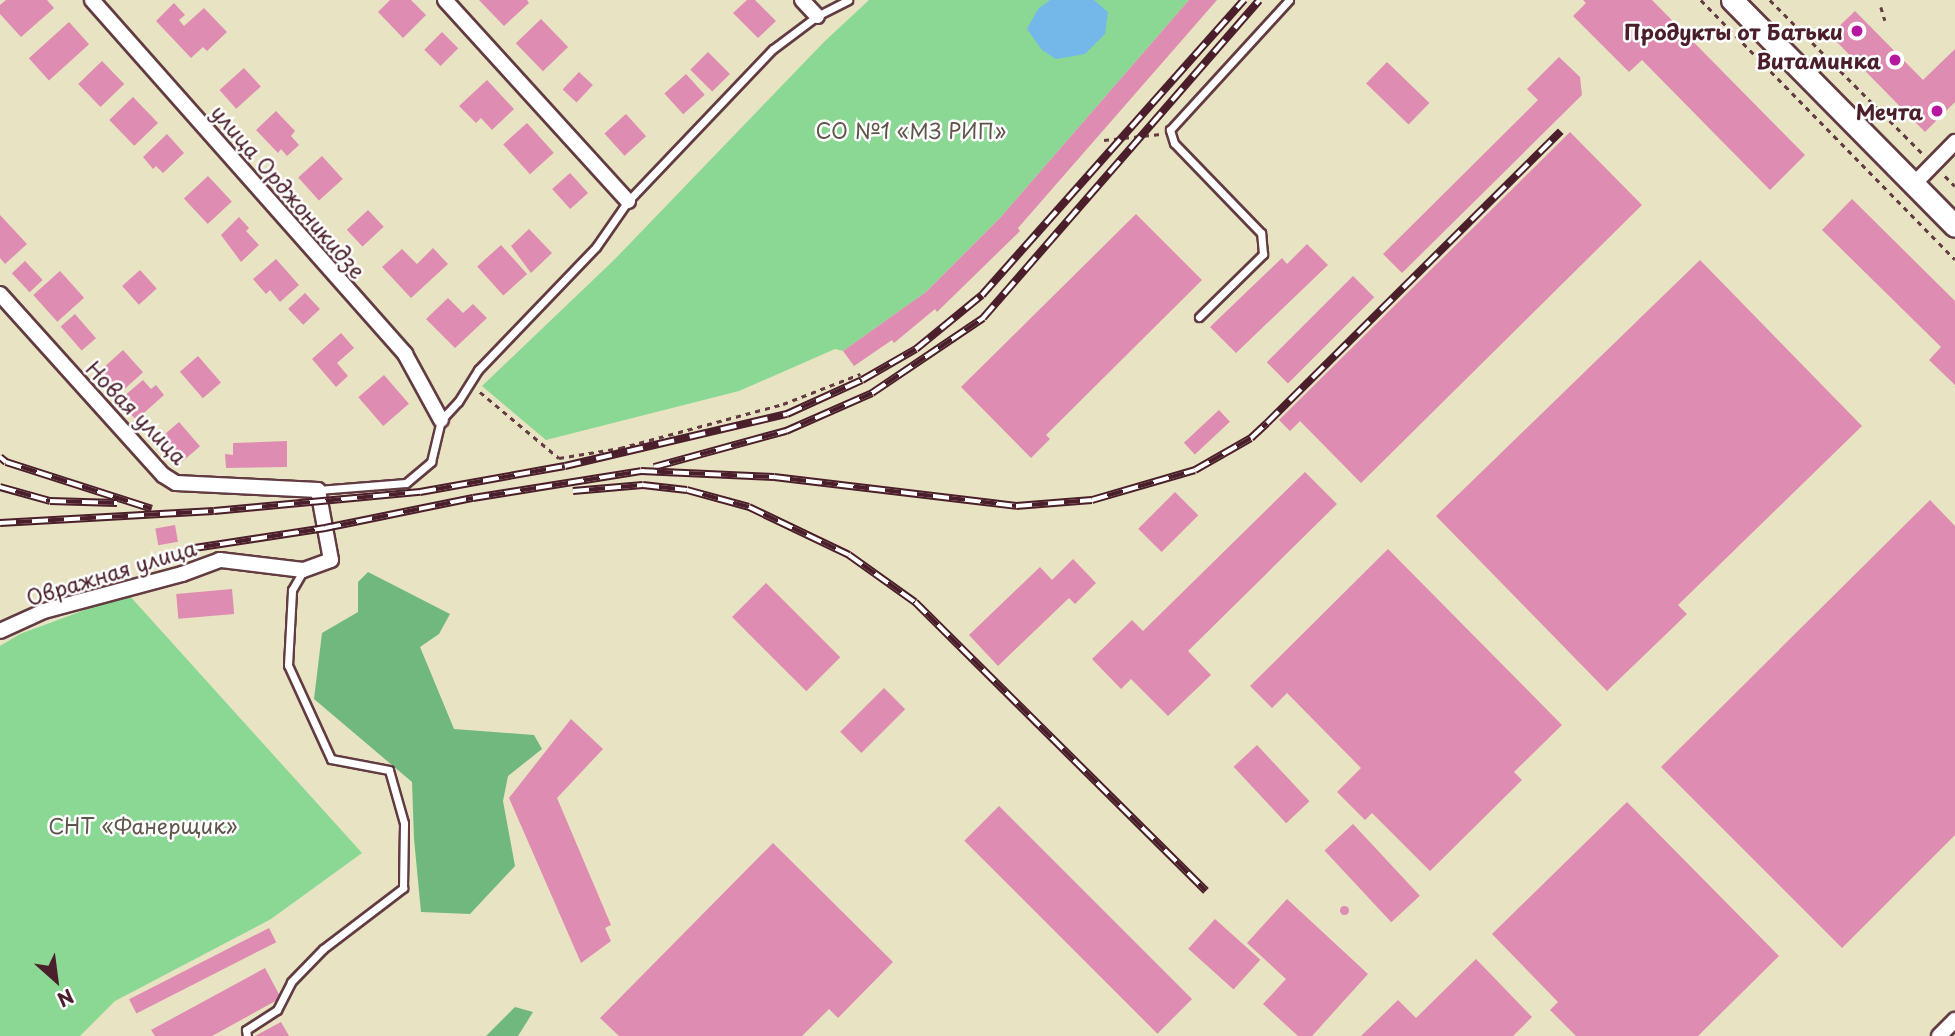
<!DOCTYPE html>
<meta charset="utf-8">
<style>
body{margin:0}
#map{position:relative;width:1955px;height:1036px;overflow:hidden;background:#e8e3c2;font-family:"Playpen Sans",sans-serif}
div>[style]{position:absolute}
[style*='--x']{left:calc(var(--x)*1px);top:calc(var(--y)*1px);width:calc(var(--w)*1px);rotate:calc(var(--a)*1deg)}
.green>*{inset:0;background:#8bd794}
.forest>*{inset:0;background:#70b87e}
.water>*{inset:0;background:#74b8ea}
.building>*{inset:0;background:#de8cb1;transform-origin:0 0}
.round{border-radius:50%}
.path>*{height:2.5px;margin-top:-1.25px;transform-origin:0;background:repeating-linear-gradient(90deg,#623c42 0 5px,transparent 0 10px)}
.roads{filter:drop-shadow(2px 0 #623c42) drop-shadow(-2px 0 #623c42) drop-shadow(0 2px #623c42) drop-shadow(0 -2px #623c42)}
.lane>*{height:7px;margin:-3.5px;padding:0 3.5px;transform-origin:3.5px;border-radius:3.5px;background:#fff}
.street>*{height:14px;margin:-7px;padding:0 7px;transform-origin:7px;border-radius:7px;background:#fff}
.secondary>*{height:21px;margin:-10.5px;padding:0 10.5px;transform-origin:10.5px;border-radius:10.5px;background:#fff}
.rail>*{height:8px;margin-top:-4px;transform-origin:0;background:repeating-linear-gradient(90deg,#fff 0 16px,#4a1f2b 0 32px);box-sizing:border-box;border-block:2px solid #4a1f2b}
.dots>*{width:19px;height:19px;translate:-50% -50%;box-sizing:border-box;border:4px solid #fff;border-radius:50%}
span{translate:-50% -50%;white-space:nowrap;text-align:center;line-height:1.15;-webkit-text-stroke:5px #fff;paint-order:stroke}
.poi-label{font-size:21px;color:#4a1f2b;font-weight:700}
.right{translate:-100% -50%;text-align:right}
.park-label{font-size:21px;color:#5e564a}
.street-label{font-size:21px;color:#4a1f2b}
.north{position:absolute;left:21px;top:945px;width:70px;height:70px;-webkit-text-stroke:5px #fff;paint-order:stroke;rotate:152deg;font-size:19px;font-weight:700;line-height:28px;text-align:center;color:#4a1f2b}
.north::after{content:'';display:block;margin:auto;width:24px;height:32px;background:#4a1f2b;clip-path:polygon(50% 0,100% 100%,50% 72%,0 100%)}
</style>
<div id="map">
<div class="green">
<div style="clip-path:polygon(869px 0,1189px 0,1000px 218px,926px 292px,843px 351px,835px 349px,739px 391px,546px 440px,482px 386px,615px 259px,824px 42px)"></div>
<div style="clip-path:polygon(128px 594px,362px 853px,271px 919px,115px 1001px,80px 1036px,0 1036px,0 646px,20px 634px)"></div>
</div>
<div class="forest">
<div style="clip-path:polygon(368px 572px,450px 614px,439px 634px,420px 647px,454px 729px,534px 735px,542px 749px,508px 776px,503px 801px,515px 866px,470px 914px,421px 912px,414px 839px,412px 782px,314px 699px,322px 633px,358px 612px,358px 582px)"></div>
<div style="clip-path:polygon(515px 1007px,533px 1012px,518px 1036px,486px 1036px)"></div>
</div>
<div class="water">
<div style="clip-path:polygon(1050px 0,1094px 0,1108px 12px,1105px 34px,1085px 54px,1056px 59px,1042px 50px,1027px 29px,1038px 9px)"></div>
</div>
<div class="building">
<div style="clip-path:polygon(6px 0,47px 0,54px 8px,21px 37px,0 14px,0 5px)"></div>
<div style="clip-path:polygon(390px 0,411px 0,426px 15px,403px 38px,378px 12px)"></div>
<div style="clip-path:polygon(479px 0,527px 0,529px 3px,504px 26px)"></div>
<div style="clip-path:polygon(747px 0,755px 0,776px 21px,758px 38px,733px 13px)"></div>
<div style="clip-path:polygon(1189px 0,1217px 0,1018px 228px,1020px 231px,937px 312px,935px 309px,894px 343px,892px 340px,854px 366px,843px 351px,926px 292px,1000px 218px)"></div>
<div style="clip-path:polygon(1583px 0,1652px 0,1805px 155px,1770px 190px,1642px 60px,1629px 72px,1573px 16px,1586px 3px)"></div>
<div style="clip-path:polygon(174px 3px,185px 15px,179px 20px,184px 26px,204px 8px,227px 32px,207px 51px,203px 47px,191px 58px,156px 21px)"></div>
<div style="clip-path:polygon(1855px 11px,1923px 80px,1955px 49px,1955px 102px,1925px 132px,1830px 35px)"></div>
<div style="left:541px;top:19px;width:39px;height:35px;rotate:46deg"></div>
<div style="left:69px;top:22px;width:30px;height:54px;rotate:48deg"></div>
<div style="left:442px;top:32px;width:23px;height:25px;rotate:45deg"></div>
<div style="left:708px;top:52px;width:31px;height:25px;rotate:45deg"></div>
<div style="clip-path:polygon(1559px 57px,1580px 77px,1582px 95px,1402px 273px,1383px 254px,1538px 100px,1527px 89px)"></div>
<div style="left:102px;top:61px;width:32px;height:33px;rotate:46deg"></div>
<div style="left:1387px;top:62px;width:59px;height:30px;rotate:44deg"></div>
<div style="left:244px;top:68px;width:25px;height:33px;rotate:48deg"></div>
<div style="left:579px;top:72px;width:19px;height:24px;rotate:43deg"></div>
<div style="left:686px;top:74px;width:28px;height:29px;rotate:48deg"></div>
<div style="clip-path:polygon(487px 80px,514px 109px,492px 130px,481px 118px,476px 123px,459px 106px)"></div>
<div style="left:133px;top:97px;width:36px;height:33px;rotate:46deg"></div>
<div style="clip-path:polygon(276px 111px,295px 131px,291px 136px,299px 145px,287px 156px,281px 149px,278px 153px,256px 130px)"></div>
<div style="left:626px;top:114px;width:30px;height:29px;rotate:48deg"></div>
<div style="left:527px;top:123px;width:40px;height:32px;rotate:48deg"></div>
<div style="clip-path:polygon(1570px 132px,1642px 205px,1361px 483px,1300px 421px,1290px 431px,1279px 420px)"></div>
<div style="clip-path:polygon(167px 134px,184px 153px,163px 173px,156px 166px,153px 169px,143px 157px)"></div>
<div style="left:322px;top:156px;width:31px;height:32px;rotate:48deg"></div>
<div style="left:570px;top:173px;width:27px;height:24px;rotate:48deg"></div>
<div style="left:208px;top:176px;width:35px;height:33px;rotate:47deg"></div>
<div style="clip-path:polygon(1852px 199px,1955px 301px,1955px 385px,1929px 360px,1941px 347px,1822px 230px)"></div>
<div style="left:368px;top:210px;width:23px;height:29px;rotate:47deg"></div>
<div style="clip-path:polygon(1136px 214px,1202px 280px,1046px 435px,1050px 439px,1031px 458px,961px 387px)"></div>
<div style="clip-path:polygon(0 215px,27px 244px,5px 264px,0 258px)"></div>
<div style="clip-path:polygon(239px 217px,249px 228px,246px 231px,259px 245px,241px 262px,221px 235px)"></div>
<div style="clip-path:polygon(529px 229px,552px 253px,531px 273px,511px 246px)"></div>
<div style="clip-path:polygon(1307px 244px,1328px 265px,1236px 353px,1210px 327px,1282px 258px,1287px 264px)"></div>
<div style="left:501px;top:245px;width:39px;height:32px;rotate:48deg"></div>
<div style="clip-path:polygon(433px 248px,448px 264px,411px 298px,382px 267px,402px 249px,417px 264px)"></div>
<div style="clip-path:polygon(276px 259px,299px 285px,280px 302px,270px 290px,266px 294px,253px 279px)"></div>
<div style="clip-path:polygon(1700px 260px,1862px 426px,1678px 605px,1687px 614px,1607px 691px,1436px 516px)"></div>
<div style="left:25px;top:261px;width:26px;height:18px;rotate:47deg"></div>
<div style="left:140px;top:270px;width:25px;height:24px;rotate:48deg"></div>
<div style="left:60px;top:271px;width:36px;height:36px;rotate:48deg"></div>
<div style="left:1353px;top:276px;width:30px;height:122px;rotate:45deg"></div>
<div style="left:305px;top:293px;width:22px;height:23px;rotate:47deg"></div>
<div style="clip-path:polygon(448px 298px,463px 313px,473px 304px,487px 318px,455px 348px,426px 319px)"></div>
<div style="left:75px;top:314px;width:32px;height:19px;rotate:49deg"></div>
<div style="clip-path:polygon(341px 333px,354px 348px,337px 363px,348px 376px,336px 387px,312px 359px)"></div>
<div style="left:123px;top:350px;width:30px;height:32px;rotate:48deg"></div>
<div style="left:198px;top:356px;width:35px;height:24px;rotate:49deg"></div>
<div style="left:384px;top:375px;width:38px;height:34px;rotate:49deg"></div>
<div style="clip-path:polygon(143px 380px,151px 389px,156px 385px,164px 395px,136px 420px,129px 412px,132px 408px,123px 397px)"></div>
<div style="left:1219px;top:410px;width:16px;height:48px;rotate:47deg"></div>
<div style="left:179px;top:422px;width:32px;height:24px;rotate:49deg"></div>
<div style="clip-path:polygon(287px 441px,287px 467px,226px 468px,225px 454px,233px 455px,233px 443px)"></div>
<div style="clip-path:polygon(1305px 472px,1337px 504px,1188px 651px,1211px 675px,1168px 716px,1131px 679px,1121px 689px,1092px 659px,1132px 620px,1143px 631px)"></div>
<div style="left:1175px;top:492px;width:33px;height:52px;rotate:45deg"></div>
<div style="clip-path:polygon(1930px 500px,1955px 526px,1955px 835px,1842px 948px,1661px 767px)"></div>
<div style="left:175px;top:525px;width:17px;height:20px;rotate:80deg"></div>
<div style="clip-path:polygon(1388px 549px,1562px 725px,1514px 772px,1522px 780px,1430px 871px,1372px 813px,1365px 820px,1337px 792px,1361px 768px,1287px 693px,1272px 708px,1250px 686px)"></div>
<div style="clip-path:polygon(1073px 559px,1096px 583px,1075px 604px,1069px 598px,998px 666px,969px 635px,1040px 567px,1052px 580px)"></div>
<div style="left:766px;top:583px;width:105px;height:48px;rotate:45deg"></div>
<div style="left:232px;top:589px;width:25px;height:56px;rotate:85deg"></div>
<div style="left:884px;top:688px;width:30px;height:62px;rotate:45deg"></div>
<div style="clip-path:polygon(571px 719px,603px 749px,557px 798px,611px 925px,605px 928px,611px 941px,581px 963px,509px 798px)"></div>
<div style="left:1257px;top:745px;width:77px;height:32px;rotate:47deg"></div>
<div style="clip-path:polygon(1627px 802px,1779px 956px,1698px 1036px,1576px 1036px,1550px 1010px,1558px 1002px,1492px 934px)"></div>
<div style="left:999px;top:806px;width:273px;height:49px;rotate:45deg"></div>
<div style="left:1353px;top:824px;width:98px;height:39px;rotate:47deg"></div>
<div style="clip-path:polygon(773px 843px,893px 962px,838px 1018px,829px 1009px,802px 1036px,619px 1036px,600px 1018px)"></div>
<div style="clip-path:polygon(1287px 899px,1368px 974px,1312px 1036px,1298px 1036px,1263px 1004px,1286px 979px,1247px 943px)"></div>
<div class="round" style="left:1339.5px;top:905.5px;width:9px;height:9px"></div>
<div style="left:1215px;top:919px;width:61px;height:40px;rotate:42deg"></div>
<div style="left:269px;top:928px;width:16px;height:157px;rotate:63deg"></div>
<div style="clip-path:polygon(1476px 959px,1532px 1017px,1513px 1036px,1361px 1036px,1398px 1000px,1416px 1018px)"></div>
<div style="clip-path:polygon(265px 968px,281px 998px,212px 1036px,155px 1036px,151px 1030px)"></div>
<div style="clip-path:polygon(281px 1022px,289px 1036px,255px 1036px)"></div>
</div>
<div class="path">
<div style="--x:1701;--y:0;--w:363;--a:45.6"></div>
<div style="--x:1770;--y:0;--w:217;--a:45.2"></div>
<div style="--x:1881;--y:7;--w:14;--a:73"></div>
<div style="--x:1104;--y:140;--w:57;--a:-6"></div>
<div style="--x:1945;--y:176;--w:14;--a:45"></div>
<div style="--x:480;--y:392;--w:103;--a:39.9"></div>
<div style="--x:559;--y:458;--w:62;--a:-9.3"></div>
<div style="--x:620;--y:448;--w:169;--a:-15.1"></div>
<div style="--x:783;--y:404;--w:83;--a:-21.3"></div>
</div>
<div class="roads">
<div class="lane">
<div style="--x:1199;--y:317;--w:90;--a:-44.5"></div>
<div style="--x:1263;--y:254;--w:21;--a:-95"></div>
<div style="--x:1261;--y:233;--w:125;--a:-134"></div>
<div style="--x:1174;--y:143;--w:14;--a:-107"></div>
<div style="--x:1170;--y:130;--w:176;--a:-47.5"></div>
<div style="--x:318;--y:490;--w:88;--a:-4.5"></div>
<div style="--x:406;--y:483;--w:33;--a:-40"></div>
<div style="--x:431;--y:462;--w:43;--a:-76.6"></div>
<div style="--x:441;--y:420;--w:25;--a:-47"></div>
<div style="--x:458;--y:402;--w:38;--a:-58"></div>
<div style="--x:478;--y:370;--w:170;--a:-46.2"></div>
<div style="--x:596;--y:247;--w:56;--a:-55.2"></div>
<div style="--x:628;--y:201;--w:210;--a:-46.4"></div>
<div style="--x:773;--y:49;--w:55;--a:-36.9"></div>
<div style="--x:817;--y:16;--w:35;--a:-27"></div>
<div style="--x:247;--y:1036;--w:6;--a:-99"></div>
<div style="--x:246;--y:1030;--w:37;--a:-33"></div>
<div style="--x:277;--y:1010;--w:31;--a:-63"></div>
<div style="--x:291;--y:982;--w:46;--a:-45.9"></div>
<div style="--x:323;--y:949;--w:101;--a:-37.3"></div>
<div style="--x:403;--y:888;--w:65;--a:-89.1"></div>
<div style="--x:404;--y:823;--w:55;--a:-105.8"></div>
<div style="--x:389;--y:770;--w:59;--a:-169.3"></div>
<div style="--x:331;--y:759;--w:103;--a:-114.6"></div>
<div style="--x:288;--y:665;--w:75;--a:-86.9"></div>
<div style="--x:292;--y:590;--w:22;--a:-60"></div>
</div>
<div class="street">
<div style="--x:92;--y:0;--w:473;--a:48.5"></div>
<div style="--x:405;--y:354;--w:75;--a:61.4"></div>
<div style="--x:445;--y:0;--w:272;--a:47.7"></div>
<div style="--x:802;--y:0;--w:22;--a:47"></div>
<div style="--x:1914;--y:184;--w:59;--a:-45.7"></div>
<div style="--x:0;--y:294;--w:244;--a:48"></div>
<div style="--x:163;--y:475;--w:15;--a:32"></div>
<div style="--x:176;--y:483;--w:142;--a:2.8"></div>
<div style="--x:318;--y:490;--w:71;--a:79.5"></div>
<div style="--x:331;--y:560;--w:30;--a:160"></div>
<div style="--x:303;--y:570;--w:84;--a:-173.1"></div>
<div style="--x:220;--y:560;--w:40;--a:159.8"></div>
<div style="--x:182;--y:574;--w:143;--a:165"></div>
<div style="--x:44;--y:611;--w:48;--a:155.6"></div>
<div style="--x:1939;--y:1036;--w:23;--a:-45"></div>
</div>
<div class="secondary">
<div style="--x:1732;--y:0;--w:317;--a:45.4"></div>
</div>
</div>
<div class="rail">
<div style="--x:0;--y:457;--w:8;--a:40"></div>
<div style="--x:6;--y:462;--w:153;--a:17.8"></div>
<div style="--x:654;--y:467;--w:137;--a:-15.3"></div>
<div style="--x:786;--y:431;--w:94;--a:-23.8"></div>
<div style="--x:872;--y:393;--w:134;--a:-34"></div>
<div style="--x:983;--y:318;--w:421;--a:-49"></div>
<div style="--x:0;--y:487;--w:52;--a:15.6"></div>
<div style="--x:50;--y:501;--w:67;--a:1.7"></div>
<div style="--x:573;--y:491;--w:70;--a:-4.9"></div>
<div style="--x:643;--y:485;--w:44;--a:6.5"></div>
<div style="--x:687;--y:490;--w:64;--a:15.3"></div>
<div style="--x:749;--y:507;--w:111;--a:25.6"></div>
<div style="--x:849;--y:555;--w:81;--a:35.5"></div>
<div style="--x:915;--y:602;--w:410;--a:44.8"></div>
<div style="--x:0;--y:523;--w:214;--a:-3.2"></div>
<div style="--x:214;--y:511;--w:207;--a:-5.3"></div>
<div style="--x:420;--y:492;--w:147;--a:-10.2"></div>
<div style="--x:565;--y:466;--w:228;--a:-13.2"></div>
<div style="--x:787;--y:414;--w:82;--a:-24.4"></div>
<div style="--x:862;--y:380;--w:62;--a:-29.9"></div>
<div style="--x:916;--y:349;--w:85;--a:-39.3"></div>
<div style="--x:982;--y:295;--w:395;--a:-48.4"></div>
<div style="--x:188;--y:549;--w:139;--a:-8.7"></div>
<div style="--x:325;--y:528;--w:151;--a:-11.5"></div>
<div style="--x:473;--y:498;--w:170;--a:-9.1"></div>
<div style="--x:641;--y:471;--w:133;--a:2.6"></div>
<div style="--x:774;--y:477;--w:244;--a:6.8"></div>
<div style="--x:1016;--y:506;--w:76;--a:-4.5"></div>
<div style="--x:1092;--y:500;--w:107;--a:-16.2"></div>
<div style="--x:1195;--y:470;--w:64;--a:-29.7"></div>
<div style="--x:1251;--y:438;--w:22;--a:-43"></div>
<div style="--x:1267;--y:423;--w:414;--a:-44.8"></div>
</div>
<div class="dots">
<div style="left:1857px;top:31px;background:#b5179e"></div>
<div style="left:1895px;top:60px;background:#b5179e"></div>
<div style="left:1937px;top:111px;background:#b5179e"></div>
</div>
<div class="poi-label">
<span class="right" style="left:1843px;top:31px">Продукты от Батьки</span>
<span class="right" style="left:1881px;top:60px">Витаминка</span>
<span class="right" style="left:1923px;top:111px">Мечта</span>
</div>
<div class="park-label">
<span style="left:911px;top:130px">СО №1 «МЗ РИП»</span>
<span style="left:143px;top:825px">СНТ «Фанерщик»</span>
</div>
<div class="street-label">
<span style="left:289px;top:191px;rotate:49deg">улица Орджоникидзе</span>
<span style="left:137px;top:412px;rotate:46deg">Новая улица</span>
<span style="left:111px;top:572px;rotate:-17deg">Овражная улица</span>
</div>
<div class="north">N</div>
</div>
